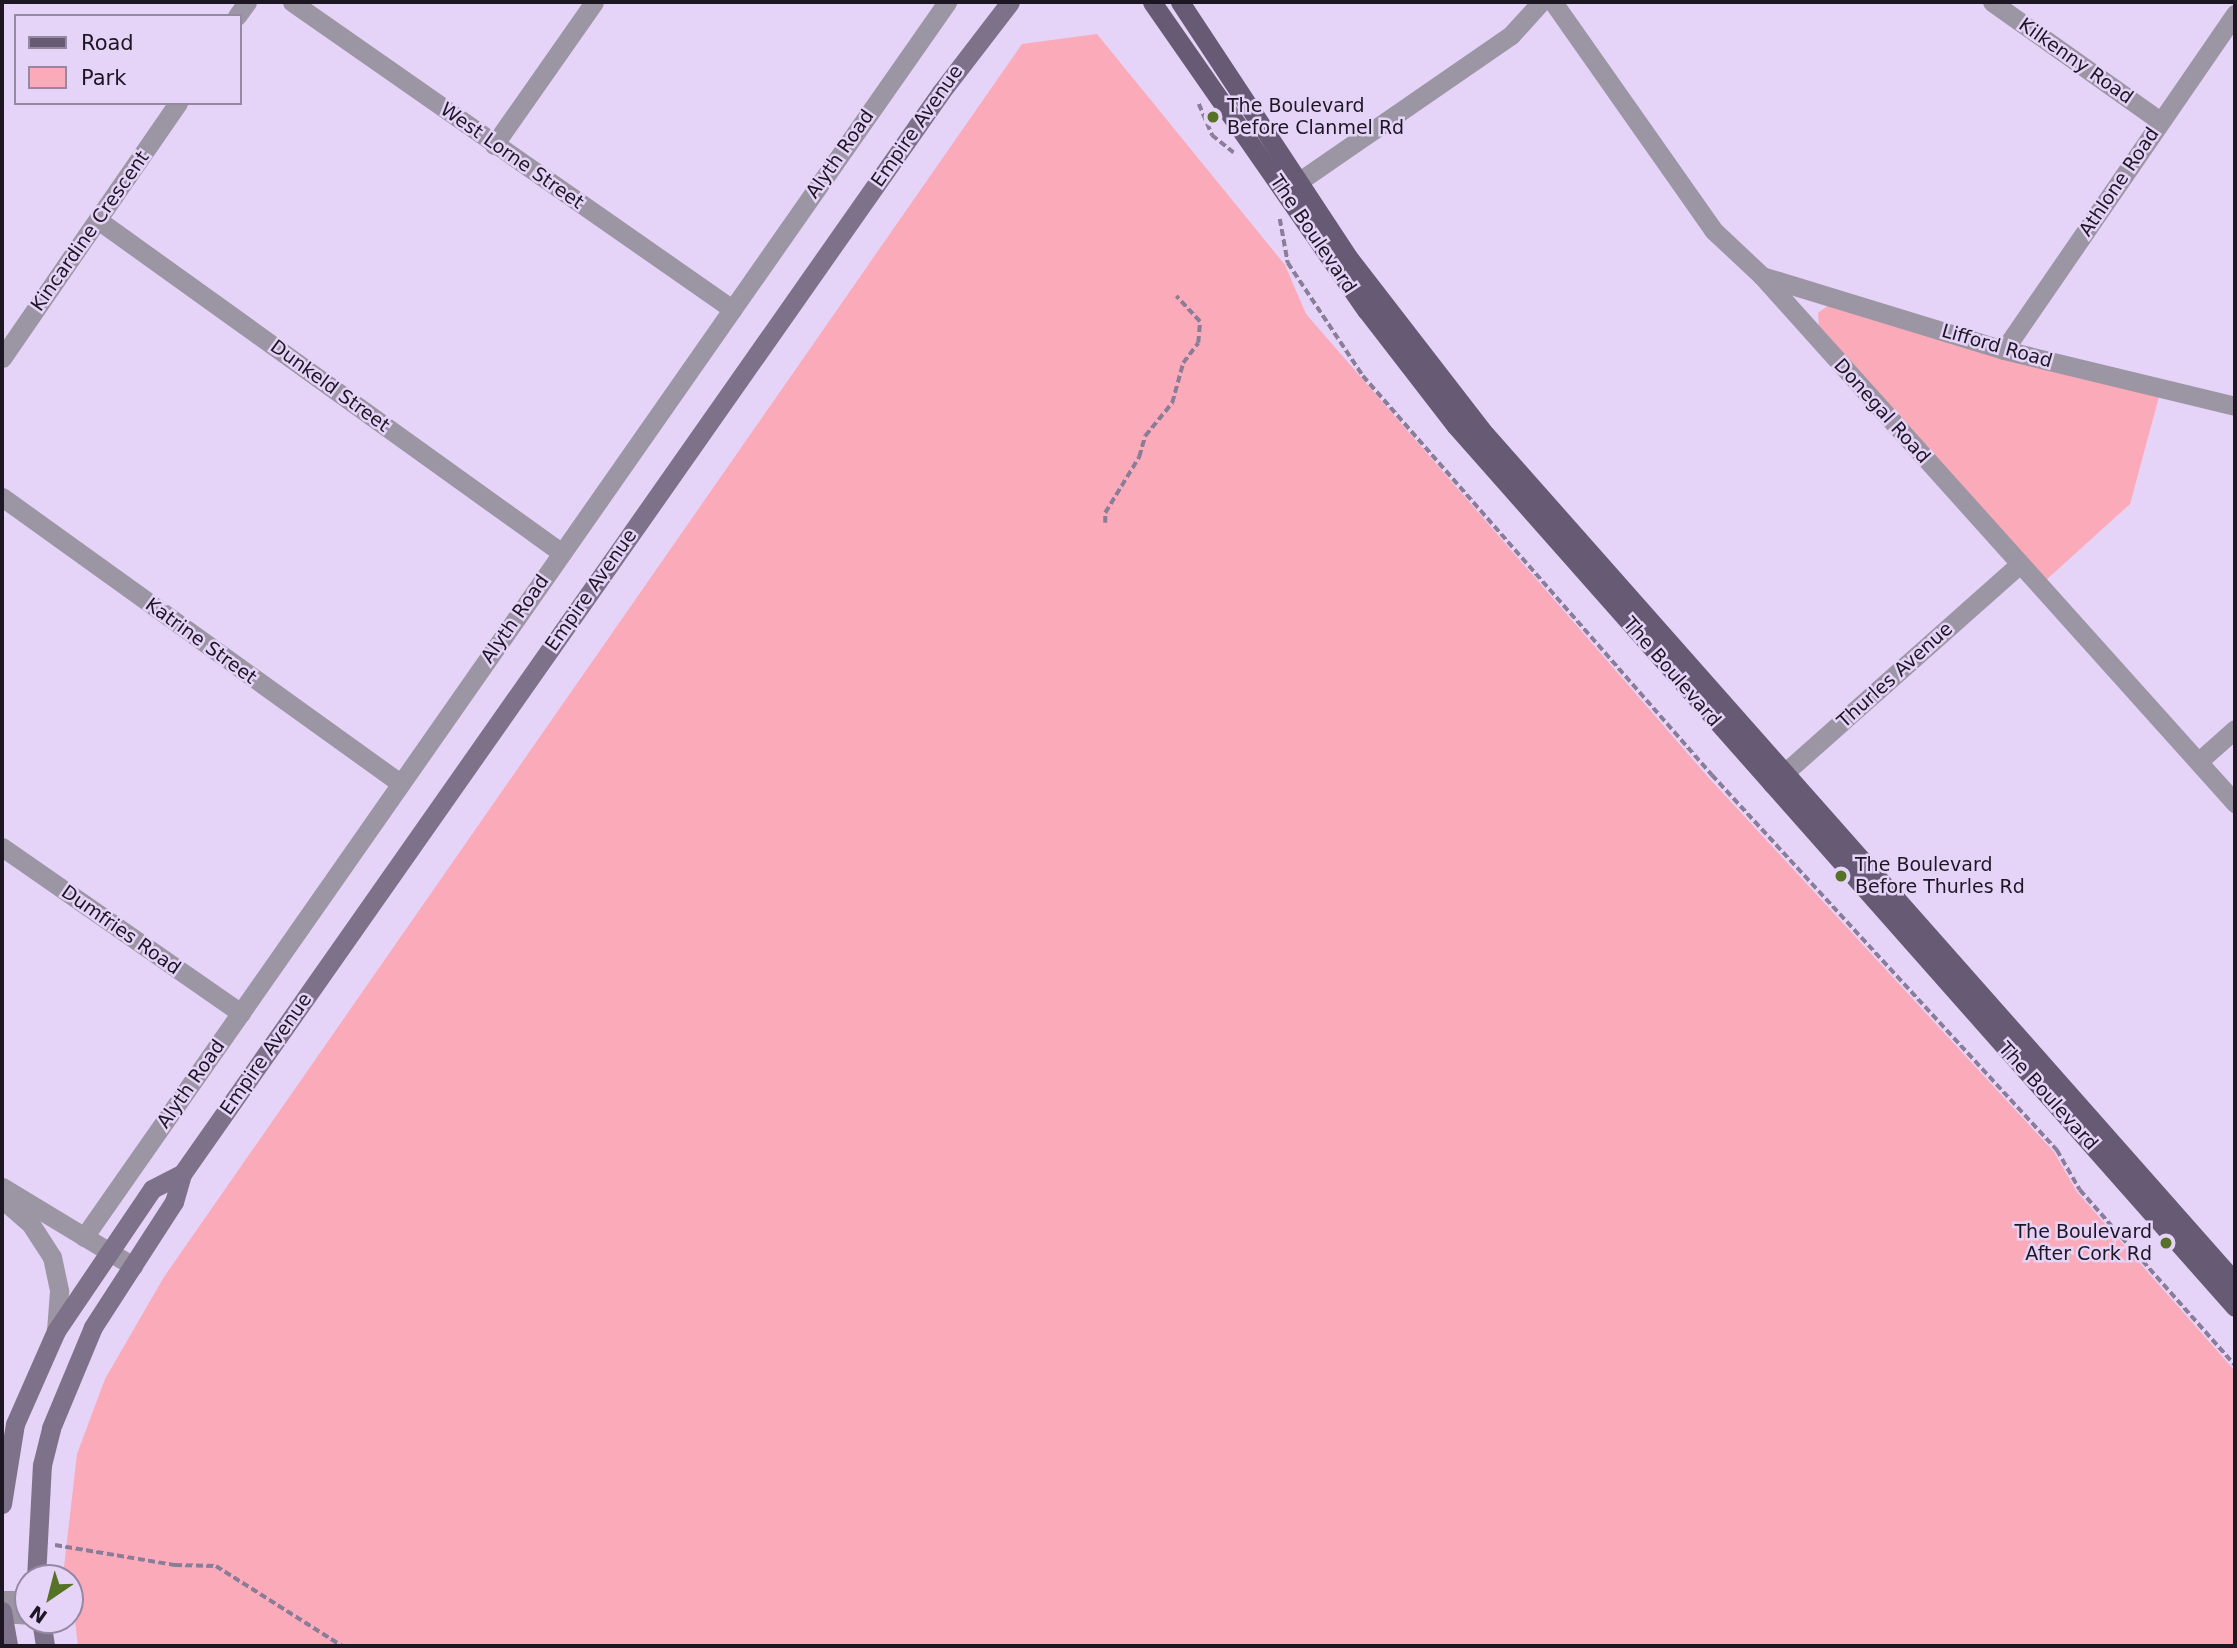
<!DOCTYPE html>
<style>
body{margin:0}
#map{position:relative;width:2237px;height:1648px;overflow:hidden;background:#e5d3f8;font-family:"DejaVu Sans",sans-serif}
div>[style]{position:absolute}
[style*='--x']{left:calc(var(--x)*1px);top:calc(var(--y)*1px);width:calc(var(--w)*1px);rotate:calc(var(--a)*1deg)}
.green>*{inset:0;background:#fbaab9}
.path>*{height:3.5px;margin-top:-1.75px;transform-origin:0;background:repeating-linear-gradient(90deg,#8a7d97 0 7px,transparent 0 10.5px)}
.minor>*{height:19px;margin:-9.5px;padding:0 9.5px;transform-origin:9.5px;border-radius:9.5px;background:#9c95a4}
.secondary>*{height:19px;margin:-9.5px;padding:0 9.5px;transform-origin:9.5px;border-radius:9.5px;background:#7d7289}
.primary>*{height:19px;margin:-9.5px;padding:0 9.5px;transform-origin:9.5px;border-radius:9.5px;background:#675a75}
.dots>*{width:19px;height:19px;translate:-50% -50%;box-sizing:border-box;border:4px solid #e5d3f8;border-radius:50%}
span{translate:-50% -50%;white-space:nowrap;text-align:center;line-height:1.15;-webkit-text-stroke:5px #e5d3f8;paint-order:stroke}
.street-label{font-size:19px;color:#1d1724}
.poi-label{font-size:19px;color:#1d1724}
.left{translate:0 -50%;text-align:left}
.right{translate:-100% -50%;text-align:right}
.frame{position:absolute;inset:0;border:4px solid #1d1724;pointer-events:none}
.legend{position:absolute;left:14px;top:14px;width:228px;height:91px;box-sizing:border-box;background:#e5d3f8;border:2px solid #9588a3;margin:0;padding:9px 12px;list-style:none;font-size:21px;color:#1d1724}
.legend li{display:flex;align-items:center;gap:14px;height:35px}
.legend b{width:35px;border:2px solid #9588a3}
.north{position:absolute;left:14px;top:1564px;width:70px;height:70px;box-sizing:border-box;background:#e5d3f8;border:2px solid #9588a3;border-radius:50%;rotate:215deg;font-size:19px;font-weight:700;line-height:28px;text-align:center;color:#1d1724}
.north::after{content:'';display:block;margin:auto;width:24px;height:32px;background:#567226;clip-path:polygon(50% 0,100% 100%,50% 72%,0 100%)}
</style>
<div id="map">
<div class="green">
<div style="clip-path:polygon(1097px 34px,1285px 265px,1306px 314px,1708px 777px,2054px 1152px,2077px 1192px,2235px 1371px,2235px 1646px,78px 1646px,70px 1578px,66px 1578px,64px 1567px,77px 1454px,105px 1379px,164px 1277px,1022px 44px)"></div>
<div style="clip-path:polygon(1829px 305px,2160px 393px,2130px 504px,2045px 581px,1819px 326px,1818px 313px)"></div>
</div>
<div class="path">
<div style="--x:1199;--y:104;--w:34;--a:67"></div>
<div style="--x:1212;--y:135;--w:28;--a:39"></div>
<div style="--x:1280;--y:219;--w:45;--a:79.7"></div>
<div style="--x:1288;--y:263;--w:136;--a:56.4"></div>
<div style="--x:1363;--y:376;--w:530;--a:48.82"></div>
<div style="--x:1712;--y:775;--w:510;--a:47.39"></div>
<div style="--x:2057;--y:1150;--w:46;--a:60.1"></div>
<div style="--x:2080;--y:1190;--w:234;--a:48.5"></div>
<div style="--x:1105;--y:523;--w:10;--a:-90"></div>
<div style="--x:1105;--y:513;--w:66;--a:-58.7"></div>
<div style="--x:1139;--y:457;--w:22;--a:-74"></div>
<div style="--x:1145;--y:436;--w:43;--a:-50.7"></div>
<div style="--x:1172;--y:403;--w:41;--a:-74.6"></div>
<div style="--x:1183;--y:363;--w:25;--a:-53"></div>
<div style="--x:1198;--y:343;--w:21;--a:-85"></div>
<div style="--x:1200;--y:322;--w:35;--a:-133"></div>
<div style="--x:55;--y:1545;--w:122;--a:9.5"></div>
<div style="--x:175;--y:1565;--w:41;--a:1.4"></div>
<div style="--x:216;--y:1566;--w:149;--a:32.4"></div>
</div>
<div class="minor">
<div style="--x:292;--y:2;--w:537;--a:34.9"></div>
<div style="--x:1553;--y:2;--w:279;--a:54.9"></div>
<div style="--x:1713;--y:230;--w:66;--a:43.2"></div>
<div style="--x:1761;--y:275;--w:710;--a:48.08"></div>
<div style="--x:1992;--y:2;--w:206;--a:35.3"></div>
<div style="--x:237;--y:16;--w:17;--a:-54"></div>
<div style="--x:494;--y:145;--w:174;--a:-55"></div>
<div style="--x:1285;--y:191;--w:275;--a:-34.6"></div>
<div style="--x:1511;--y:35;--w:45;--a:-47.7"></div>
<div style="--x:98;--y:220;--w:571;--a:35.67"></div>
<div style="--x:1762;--y:276;--w:253;--a:17"></div>
<div style="--x:2004;--y:350;--w:238;--a:13.6"></div>
<div style="--x:2004;--y:350;--w:408;--a:-55.5"></div>
<div style="--x:2;--y:358;--w:310;--a:-55.4"></div>
<div style="--x:2;--y:497;--w:491;--a:35.7"></div>
<div style="--x:2199;--y:761;--w:48;--a:-41.6"></div>
<div style="--x:1772;--y:784;--w:330;--a:-41.6"></div>
<div style="--x:2;--y:847;--w:291;--a:34.8"></div>
<div style="--x:2;--y:1187;--w:153;--a:31.1"></div>
<div style="--x:2;--y:1199;--w:37;--a:41"></div>
<div style="--x:30;--y:1223;--w:40;--a:57.1"></div>
<div style="--x:52;--y:1257;--w:35;--a:78"></div>
<div style="--x:59;--y:1291;--w:40;--a:94.3"></div>
<div style="--x:84;--y:1237;--w:1507;--a:-55.05"></div>
<div style="--x:2;--y:1600;--w:26;--a:0"></div>
<div style="--x:2;--y:1613;--w:26;--a:4"></div>
</div>
<div class="secondary">
<div style="--x:2;--y:1504;--w:81;--a:-80.8"></div>
<div style="--x:15;--y:1424;--w:102;--a:-66.2"></div>
<div style="--x:56;--y:1331;--w:171;--a:-55.9"></div>
<div style="--x:152;--y:1189;--w:34;--a:-27"></div>
<div style="--x:36;--y:1578;--w:113;--a:-87"></div>
<div style="--x:42;--y:1465;--w:38;--a:-76"></div>
<div style="--x:51;--y:1428;--w:109;--a:-67.4"></div>
<div style="--x:93;--y:1327;--w:149;--a:-57.1"></div>
<div style="--x:174;--y:1202;--w:29;--a:-74"></div>
<div style="--x:182;--y:1174;--w:1322;--a:-54.95"></div>
<div style="--x:941;--y:92;--w:113;--a:-52.5"></div>
<div style="--x:2;--y:1611;--w:36;--a:80"></div>
<div style="--x:41;--y:1620;--w:26;--a:81"></div>
</div>
<div class="primary">
<div style="--x:1152;--y:2;--w:376;--a:55.2"></div>
<div style="--x:1367;--y:311;--w:145;--a:52.3"></div>
<div style="--x:1456;--y:426;--w:1176;--a:48.52"></div>
<div style="--x:1180;--y:2;--w:305;--a:56.6"></div>
<div style="--x:1348;--y:257;--w:224;--a:52.3"></div>
<div style="--x:1485;--y:434;--w:1132;--a:48.51"></div>
</div>
<div class="dots">
<div style="left:1213px;top:117px;background:#567226"></div>
<div style="left:1841px;top:876px;background:#567226"></div>
<div style="left:2166px;top:1243px;background:#567226"></div>
</div>
<div class="street-label">
<span style="left:2076px;top:61px;rotate:35deg">Kilkenny Road</span>
<span style="left:917px;top:126px;rotate:-55deg">Empire Avenue</span>
<span style="left:840px;top:154px;rotate:-55deg">Alyth Road</span>
<span style="left:512px;top:156px;rotate:35deg">West Lorne Street</span>
<span style="left:2119px;top:182px;rotate:-56deg">Athlone Road</span>
<span style="left:90px;top:231px;rotate:-55deg">Kincardine Crescent</span>
<span style="left:1313px;top:234px;rotate:56deg">The Boulevard</span>
<span style="left:1997px;top:346px;rotate:16deg">Lifford Road</span>
<span style="left:330px;top:386px;rotate:36deg">Dunkeld Street</span>
<span style="left:1882px;top:411px;rotate:48deg">Donegal Road</span>
<span style="left:591px;top:590px;rotate:-55deg">Empire Avenue</span>
<span style="left:515px;top:619px;rotate:-55deg">Alyth Road</span>
<span style="left:201px;top:641px;rotate:36deg">Katrine Street</span>
<span style="left:1672px;top:672px;rotate:49deg">The Boulevard</span>
<span style="left:1895px;top:675px;rotate:-42deg">Thurles Avenue</span>
<span style="left:121px;top:930px;rotate:35deg">Dumfries Road</span>
<span style="left:266px;top:1054px;rotate:-55deg">Empire Avenue</span>
<span style="left:191px;top:1084px;rotate:-55deg">Alyth Road</span>
<span style="left:2048px;top:1096px;rotate:48deg">The Boulevard</span>
</div>
<div class="poi-label">
<span class="left" style="left:1227px;top:117px">The Boulevard<br>Before Clanmel Rd</span>
<span class="left" style="left:1855px;top:876px">The Boulevard<br>Before Thurles Rd</span>
<span class="right" style="left:2152px;top:1243px">The Boulevard<br>After Cork Rd</span>
</div>
<div class="frame"></div>
<ul class="legend">
<li><b style="height:9px;background:#675a75"></b>Road</li>
<li><b style="height:19px;background:#fbaab9"></b>Park</li>
</ul>
<div class="north">N</div>
</div>
